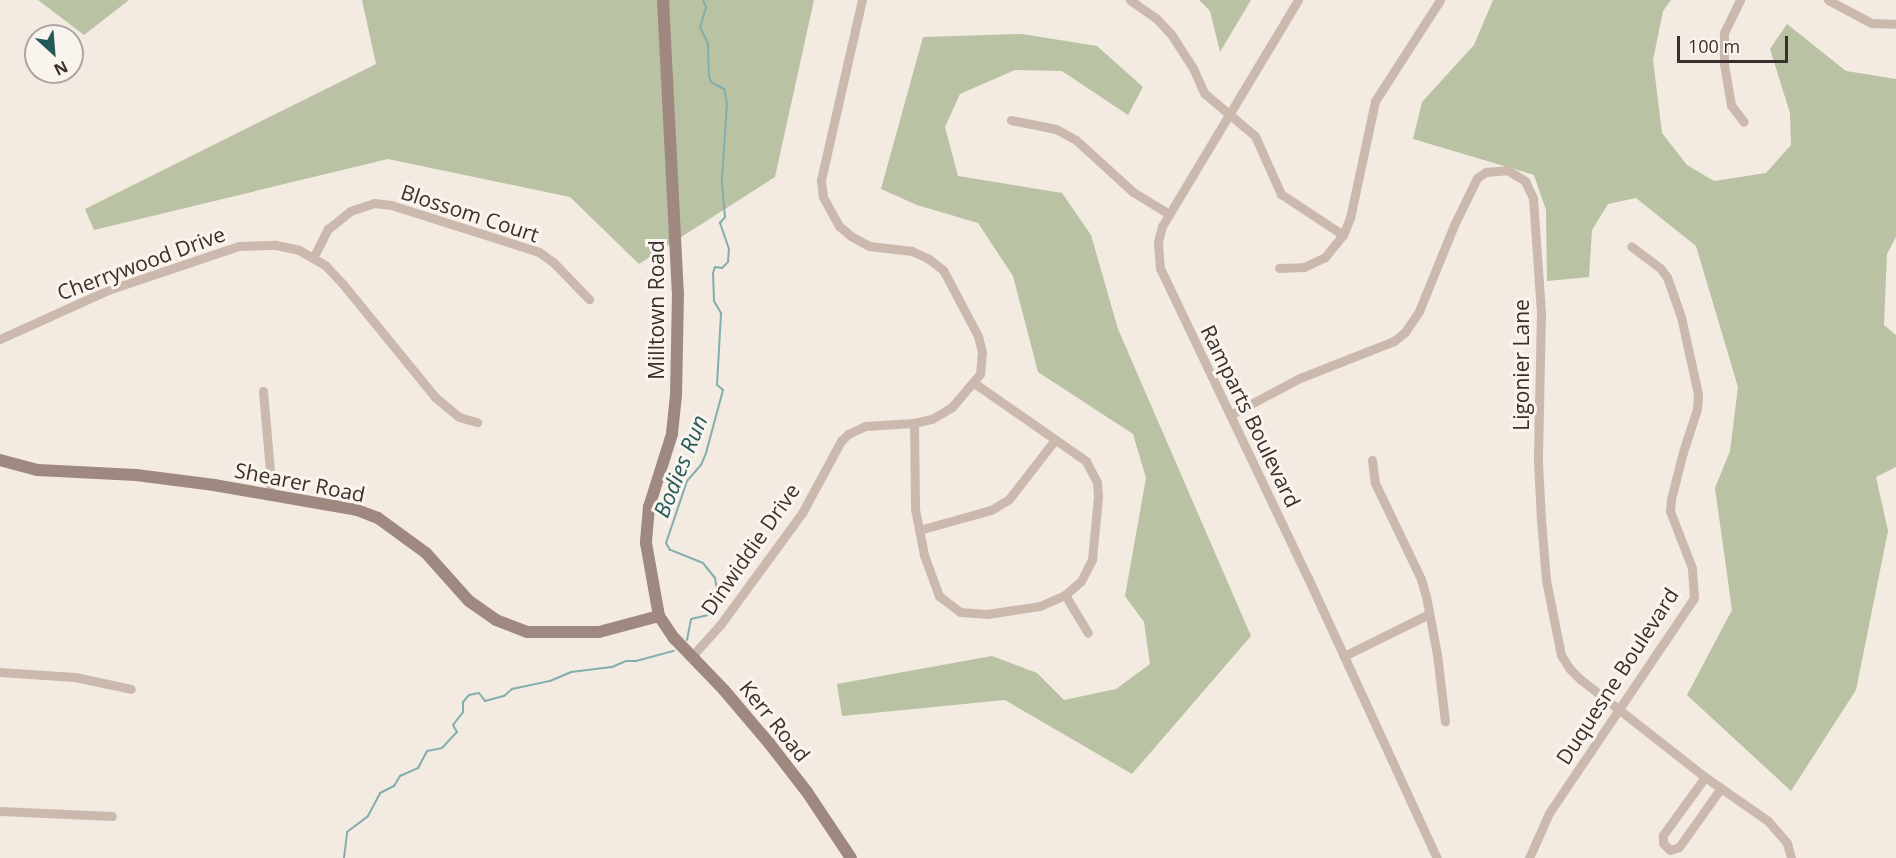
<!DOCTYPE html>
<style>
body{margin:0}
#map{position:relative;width:1896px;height:858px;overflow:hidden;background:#f3eae2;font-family:"Open Sans",sans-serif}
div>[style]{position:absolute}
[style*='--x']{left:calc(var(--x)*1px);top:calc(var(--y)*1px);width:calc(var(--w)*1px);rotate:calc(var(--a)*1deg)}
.green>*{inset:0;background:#b9c2a2}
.stream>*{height:2px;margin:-1px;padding:0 1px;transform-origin:1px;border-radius:1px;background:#82aead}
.street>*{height:9px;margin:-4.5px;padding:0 4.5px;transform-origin:4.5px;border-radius:4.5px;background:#cbb9ae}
.secondary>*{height:12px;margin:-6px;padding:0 6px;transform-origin:6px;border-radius:6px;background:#9f887f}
span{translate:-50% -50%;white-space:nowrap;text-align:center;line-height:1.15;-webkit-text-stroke:6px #faf4ef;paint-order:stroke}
.street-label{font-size:21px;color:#3a2f2c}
.water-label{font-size:22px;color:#235a59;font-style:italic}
.north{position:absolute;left:24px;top:24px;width:60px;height:60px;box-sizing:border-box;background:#faf4ef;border:2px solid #ada5a1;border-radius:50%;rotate:154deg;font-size:16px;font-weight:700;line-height:24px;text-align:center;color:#3a2f2c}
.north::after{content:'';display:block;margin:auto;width:21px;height:27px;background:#235a59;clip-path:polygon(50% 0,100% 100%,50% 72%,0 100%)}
.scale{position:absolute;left:1677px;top:36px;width:111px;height:27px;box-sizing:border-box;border:3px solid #3a2f2c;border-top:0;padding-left:8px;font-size:18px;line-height:21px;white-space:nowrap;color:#3a2f2c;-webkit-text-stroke:4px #faf4ef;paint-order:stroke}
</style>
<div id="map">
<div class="green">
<div style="clip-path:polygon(38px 0,129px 0,84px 35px)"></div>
<div style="clip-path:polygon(362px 0,814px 0,775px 177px,639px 264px,570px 197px,388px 159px,94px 230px,85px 209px,376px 64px)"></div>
<div style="clip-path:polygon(1199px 0,1251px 0,1220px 52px,1210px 11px)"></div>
<div style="clip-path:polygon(1493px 0,1671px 0,1663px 11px,1653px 60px,1662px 133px,1687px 165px,1714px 181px,1766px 173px,1791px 145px,1790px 113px,1770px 49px,1787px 24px,1846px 71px,1896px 79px,1896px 237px,1887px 254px,1884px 325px,1896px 335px,1896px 467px,1876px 477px,1888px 531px,1856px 690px,1791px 791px,1687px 695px,1732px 610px,1715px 488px,1730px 451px,1738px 387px,1696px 246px,1636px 198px,1608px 204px,1592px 230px,1589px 277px,1547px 281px,1546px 210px,1534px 175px,1413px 139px,1422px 102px,1474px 45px)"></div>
<div style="clip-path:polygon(1022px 34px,1097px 46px,1143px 87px,1128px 115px,1062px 71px,1015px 70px,960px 94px,945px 127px,958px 176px,1062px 193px,1091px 235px,1118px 329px,1251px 636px,1132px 774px,1005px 700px,842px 716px,837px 684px,992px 656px,1037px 673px,1064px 700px,1116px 689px,1150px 664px,1144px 622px,1125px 596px,1146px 478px,1133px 434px,1038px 372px,1013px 276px,978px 223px,917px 205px,881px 189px,923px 37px)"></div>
</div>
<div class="stream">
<div style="--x:687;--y:640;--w:21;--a:-79"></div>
<div style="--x:691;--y:619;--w:22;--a:-13"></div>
<div style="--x:712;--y:614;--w:18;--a:-71"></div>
<div style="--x:718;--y:597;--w:19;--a:-99"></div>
<div style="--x:715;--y:578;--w:19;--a:-129"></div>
<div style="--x:703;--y:563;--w:35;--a:-158"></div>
<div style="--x:670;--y:550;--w:8;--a:-120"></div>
<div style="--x:666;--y:543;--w:65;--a:-71.3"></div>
<div style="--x:687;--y:481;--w:21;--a:-49"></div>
<div style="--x:701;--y:465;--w:13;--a:-67"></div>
<div style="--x:706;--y:453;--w:65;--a:-74.9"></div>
<div style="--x:723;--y:390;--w:8;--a:-140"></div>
<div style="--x:717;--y:385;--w:72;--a:-86.8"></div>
<div style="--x:721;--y:313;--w:14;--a:-120"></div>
<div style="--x:714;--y:301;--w:28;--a:-92"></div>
<div style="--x:713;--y:273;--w:6;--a:-72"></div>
<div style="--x:715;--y:267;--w:7;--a:8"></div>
<div style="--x:722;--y:268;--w:8;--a:-45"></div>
<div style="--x:728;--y:262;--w:13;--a:-86"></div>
<div style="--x:729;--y:249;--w:28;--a:-109"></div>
<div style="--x:720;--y:223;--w:8;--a:-50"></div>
<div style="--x:725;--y:217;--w:38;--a:-95"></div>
<div style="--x:722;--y:179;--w:75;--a:-86.2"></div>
<div style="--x:727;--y:104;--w:15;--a:-101"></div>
<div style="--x:724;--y:89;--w:15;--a:-152"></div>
<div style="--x:711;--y:82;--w:6;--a:-108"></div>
<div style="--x:709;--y:76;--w:32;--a:-92"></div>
<div style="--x:708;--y:44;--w:19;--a:-115"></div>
<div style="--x:700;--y:27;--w:21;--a:-73"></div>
<div style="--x:706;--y:7;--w:8;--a:-113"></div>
<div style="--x:344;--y:858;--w:26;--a:-83"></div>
<div style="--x:347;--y:832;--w:26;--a:-37"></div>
<div style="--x:368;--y:816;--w:26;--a:-62"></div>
<div style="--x:380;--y:793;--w:16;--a:-27"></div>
<div style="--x:394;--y:786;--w:12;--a:-59"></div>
<div style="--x:400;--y:776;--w:20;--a:-24"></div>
<div style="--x:418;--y:768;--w:19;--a:-62"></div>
<div style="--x:427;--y:751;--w:15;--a:-11"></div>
<div style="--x:442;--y:748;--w:22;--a:-47"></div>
<div style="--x:457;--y:732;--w:8;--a:-120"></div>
<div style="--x:453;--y:725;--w:16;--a:-52"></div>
<div style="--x:463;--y:712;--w:10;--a:-90"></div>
<div style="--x:463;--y:702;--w:9;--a:-49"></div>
<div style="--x:469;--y:695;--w:10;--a:-11"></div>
<div style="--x:479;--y:693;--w:10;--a:53"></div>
<div style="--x:485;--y:701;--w:20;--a:-15"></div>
<div style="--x:504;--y:696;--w:11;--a:-41"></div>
<div style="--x:512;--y:689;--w:39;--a:-12"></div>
<div style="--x:550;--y:681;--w:23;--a:-23"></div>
<div style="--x:571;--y:672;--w:41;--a:-7"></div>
<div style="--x:612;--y:667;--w:15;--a:-23"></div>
<div style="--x:626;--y:661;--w:10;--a:0"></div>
<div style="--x:636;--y:661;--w:39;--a:-15"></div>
</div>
<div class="street">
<div style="--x:1130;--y:0;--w:32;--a:35"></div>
<div style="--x:1156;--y:18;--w:22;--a:47"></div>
<div style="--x:1171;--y:34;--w:40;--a:57.1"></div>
<div style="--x:1193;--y:68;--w:27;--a:66"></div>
<div style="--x:1204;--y:93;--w:67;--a:40.1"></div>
<div style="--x:1255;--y:136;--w:64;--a:65.9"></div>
<div style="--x:1281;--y:194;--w:74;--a:33.5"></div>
<div style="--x:1298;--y:0;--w:264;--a:121"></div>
<div style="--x:1162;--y:226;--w:16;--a:104"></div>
<div style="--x:1158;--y:242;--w:26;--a:86"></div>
<div style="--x:1160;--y:268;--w:344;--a:64.5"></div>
<div style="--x:1308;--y:578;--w:308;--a:65.3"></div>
<div style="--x:1740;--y:0;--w:37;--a:116"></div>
<div style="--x:1724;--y:33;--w:31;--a:90"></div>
<div style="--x:1724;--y:64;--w:42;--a:80.3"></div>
<div style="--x:1731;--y:105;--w:21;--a:53"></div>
<div style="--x:1828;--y:0;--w:49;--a:28.1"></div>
<div style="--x:1871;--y:23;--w:25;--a:2"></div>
<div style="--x:1011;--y:120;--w:46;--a:11.3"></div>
<div style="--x:1056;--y:129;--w:23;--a:29"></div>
<div style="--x:1076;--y:140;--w:77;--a:42.4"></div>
<div style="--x:1133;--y:192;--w:42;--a:31.4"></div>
<div style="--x:313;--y:258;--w:33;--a:-63"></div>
<div style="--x:328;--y:229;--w:28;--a:-39"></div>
<div style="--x:350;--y:211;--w:25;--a:-18"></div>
<div style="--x:374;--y:203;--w:17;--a:7"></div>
<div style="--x:391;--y:205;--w:155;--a:17.6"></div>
<div style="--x:539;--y:252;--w:17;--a:36"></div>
<div style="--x:553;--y:262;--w:52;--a:45.8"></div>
<div style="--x:1279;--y:268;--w:25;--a:-2"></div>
<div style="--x:1304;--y:267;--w:23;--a:-25"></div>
<div style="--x:1325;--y:257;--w:28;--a:-51"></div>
<div style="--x:1343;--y:235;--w:18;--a:-68"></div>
<div style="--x:1350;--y:218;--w:120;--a:-77.9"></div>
<div style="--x:1375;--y:101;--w:120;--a:-57.2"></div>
<div style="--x:0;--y:339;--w:119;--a:-24.4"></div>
<div style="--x:108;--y:290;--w:138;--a:-18.6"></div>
<div style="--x:239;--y:246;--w:37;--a:-2"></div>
<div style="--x:276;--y:245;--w:24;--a:12"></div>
<div style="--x:299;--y:250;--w:30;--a:30"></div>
<div style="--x:325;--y:265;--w:25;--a:47"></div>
<div style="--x:342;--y:283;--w:147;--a:50.8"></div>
<div style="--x:435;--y:397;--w:31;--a:40"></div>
<div style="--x:459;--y:417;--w:19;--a:16"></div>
<div style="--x:263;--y:391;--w:92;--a:85"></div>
<div style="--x:271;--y:483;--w:13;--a:99"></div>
<div style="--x:1230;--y:415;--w:79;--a:-27.9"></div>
<div style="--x:1300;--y:378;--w:101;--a:-21.5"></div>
<div style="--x:1394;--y:341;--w:14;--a:-39"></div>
<div style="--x:1405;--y:332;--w:25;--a:-56"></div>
<div style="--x:1419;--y:311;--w:95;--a:-67.8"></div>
<div style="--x:1455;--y:223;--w:50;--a:-63.9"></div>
<div style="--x:1477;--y:178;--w:11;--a:-34"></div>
<div style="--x:1486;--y:172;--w:21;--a:-5"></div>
<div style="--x:1507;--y:170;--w:21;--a:31"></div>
<div style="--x:1525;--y:181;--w:19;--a:65"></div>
<div style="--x:1533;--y:198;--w:115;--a:86"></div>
<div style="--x:1541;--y:313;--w:149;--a:91.2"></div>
<div style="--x:1538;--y:462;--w:58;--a:87"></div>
<div style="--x:1541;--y:520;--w:60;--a:85.2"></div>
<div style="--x:1546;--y:580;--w:76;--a:78.7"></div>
<div style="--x:1561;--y:655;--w:15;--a:58"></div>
<div style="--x:1569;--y:668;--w:16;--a:45"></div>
<div style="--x:1580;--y:679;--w:159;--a:38.1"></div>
<div style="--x:1705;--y:777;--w:77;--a:34.9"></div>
<div style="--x:1768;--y:821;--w:29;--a:49"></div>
<div style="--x:1787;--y:843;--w:16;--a:75"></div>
<div style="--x:914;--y:423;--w:86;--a:89.3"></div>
<div style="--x:915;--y:509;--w:47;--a:78.9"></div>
<div style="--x:924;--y:555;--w:44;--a:69.9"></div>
<div style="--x:939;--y:596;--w:26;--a:37"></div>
<div style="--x:960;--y:612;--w:27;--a:4"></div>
<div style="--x:987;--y:614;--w:54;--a:-8.6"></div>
<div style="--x:1040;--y:606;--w:27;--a:-24"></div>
<div style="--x:1065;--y:595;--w:21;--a:-41"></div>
<div style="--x:1081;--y:581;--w:25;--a:-63"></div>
<div style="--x:1092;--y:559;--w:62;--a:-84.5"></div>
<div style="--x:1098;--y:497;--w:15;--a:-94"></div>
<div style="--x:1097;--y:482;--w:24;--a:-118"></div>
<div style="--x:1086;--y:461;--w:136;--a:-145.1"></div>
<div style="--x:1372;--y:460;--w:23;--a:83"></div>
<div style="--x:1375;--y:483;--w:106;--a:64.4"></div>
<div style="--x:1421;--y:579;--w:18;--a:74"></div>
<div style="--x:1426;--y:596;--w:59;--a:79.3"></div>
<div style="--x:1437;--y:654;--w:68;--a:83.3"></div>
<div style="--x:919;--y:530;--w:75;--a:-15.5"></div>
<div style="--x:991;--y:510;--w:21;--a:-31"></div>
<div style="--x:1009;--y:499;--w:75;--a:-52.1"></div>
<div style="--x:1065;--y:595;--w:44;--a:58.8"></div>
<div style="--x:692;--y:656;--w:42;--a:-47.9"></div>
<div style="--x:720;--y:625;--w:139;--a:-53.8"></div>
<div style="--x:802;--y:513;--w:82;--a:-61.6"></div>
<div style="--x:841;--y:441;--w:10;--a:-45"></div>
<div style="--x:848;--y:434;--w:19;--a:-25"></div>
<div style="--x:865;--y:426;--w:49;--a:-3.5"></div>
<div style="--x:914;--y:423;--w:18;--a:-13"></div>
<div style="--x:932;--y:419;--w:23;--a:-31"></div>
<div style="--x:952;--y:407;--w:43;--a:-49.7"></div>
<div style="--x:980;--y:374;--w:22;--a:-85"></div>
<div style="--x:982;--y:352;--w:16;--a:-104"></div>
<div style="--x:978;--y:336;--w:75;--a:-117.9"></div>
<div style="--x:943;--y:270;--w:18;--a:-142"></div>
<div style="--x:929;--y:259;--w:19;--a:-155"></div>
<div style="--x:912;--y:251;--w:43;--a:-173.4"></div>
<div style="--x:869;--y:246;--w:21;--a:-151"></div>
<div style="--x:851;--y:236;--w:16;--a:-140"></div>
<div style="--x:839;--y:226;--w:33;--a:-119"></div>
<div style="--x:823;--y:197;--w:17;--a:-97"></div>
<div style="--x:821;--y:180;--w:185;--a:-77.2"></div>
<div style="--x:1344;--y:656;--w:95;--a:-26.3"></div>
<div style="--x:0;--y:672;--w:75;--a:3.8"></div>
<div style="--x:75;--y:677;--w:57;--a:12.1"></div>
<div style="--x:1705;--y:777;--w:72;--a:125.9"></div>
<div style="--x:1663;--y:835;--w:8;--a:90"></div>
<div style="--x:1663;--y:843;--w:10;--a:45"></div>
<div style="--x:1670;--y:850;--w:9;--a:-18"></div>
<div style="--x:1679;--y:847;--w:72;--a:-54.6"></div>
<div style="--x:0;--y:811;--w:112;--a:2.6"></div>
<div style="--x:1529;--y:858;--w:49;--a:-66"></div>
<div style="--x:1549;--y:813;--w:259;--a:-56"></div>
<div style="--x:1694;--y:598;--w:30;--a:-94"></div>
<div style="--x:1692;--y:568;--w:61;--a:-111.1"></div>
<div style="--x:1670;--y:511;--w:12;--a:-85"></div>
<div style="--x:1671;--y:499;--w:49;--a:-75.7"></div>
<div style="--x:1683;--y:452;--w:45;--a:-72"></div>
<div style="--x:1697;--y:409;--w:15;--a:-86"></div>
<div style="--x:1698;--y:394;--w:79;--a:-102.4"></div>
<div style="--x:1681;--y:317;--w:42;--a:-109.3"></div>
<div style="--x:1667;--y:277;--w:11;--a:-128"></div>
<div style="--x:1660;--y:268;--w:36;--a:-143"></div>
</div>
<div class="secondary">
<div style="--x:663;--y:0;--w:293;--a:87.1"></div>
<div style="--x:678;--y:293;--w:102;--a:91.1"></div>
<div style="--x:676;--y:395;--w:39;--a:96"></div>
<div style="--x:672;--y:434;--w:77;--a:107.5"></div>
<div style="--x:649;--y:507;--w:36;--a:95"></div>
<div style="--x:646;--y:543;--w:74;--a:79.9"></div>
<div style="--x:659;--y:616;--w:27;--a:56"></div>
<div style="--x:674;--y:638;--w:72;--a:46.1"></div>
<div style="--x:724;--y:690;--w:70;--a:49.7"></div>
<div style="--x:769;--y:743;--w:62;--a:52.2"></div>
<div style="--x:807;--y:792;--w:79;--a:56.3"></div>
<div style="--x:0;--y:460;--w:39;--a:15"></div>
<div style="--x:38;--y:470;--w:98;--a:2.9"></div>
<div style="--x:136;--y:475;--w:79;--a:7.3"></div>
<div style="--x:214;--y:485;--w:145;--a:9.9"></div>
<div style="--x:357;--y:510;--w:22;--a:21"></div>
<div style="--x:378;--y:518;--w:59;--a:36.1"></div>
<div style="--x:426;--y:553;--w:64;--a:48.1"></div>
<div style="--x:469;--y:601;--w:33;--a:35"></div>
<div style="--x:496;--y:620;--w:33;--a:21"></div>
<div style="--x:527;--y:632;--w:72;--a:0"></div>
<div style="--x:599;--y:632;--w:62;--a:-14.9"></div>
</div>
<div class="street-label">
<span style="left:470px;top:213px;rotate:18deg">Blossom Court</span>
<span style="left:141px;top:263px;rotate:-20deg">Cherrywood Drive</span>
<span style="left:656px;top:310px;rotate:-90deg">Milltown Road</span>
<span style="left:1521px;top:365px;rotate:-90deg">Ligonier Lane</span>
<span style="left:1251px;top:416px;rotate:64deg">Ramparts Boulevard</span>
<span style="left:300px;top:482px;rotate:11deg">Shearer Road</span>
<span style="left:750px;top:549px;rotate:-55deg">Dinwiddie Drive</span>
<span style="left:1617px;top:676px;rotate:-57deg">Duquesne Boulevard</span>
<span style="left:775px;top:721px;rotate:51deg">Kerr Road</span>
</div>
<div class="water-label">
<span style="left:680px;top:466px;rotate:-68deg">Bodies Run</span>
</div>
<div class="north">N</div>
<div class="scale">100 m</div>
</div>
